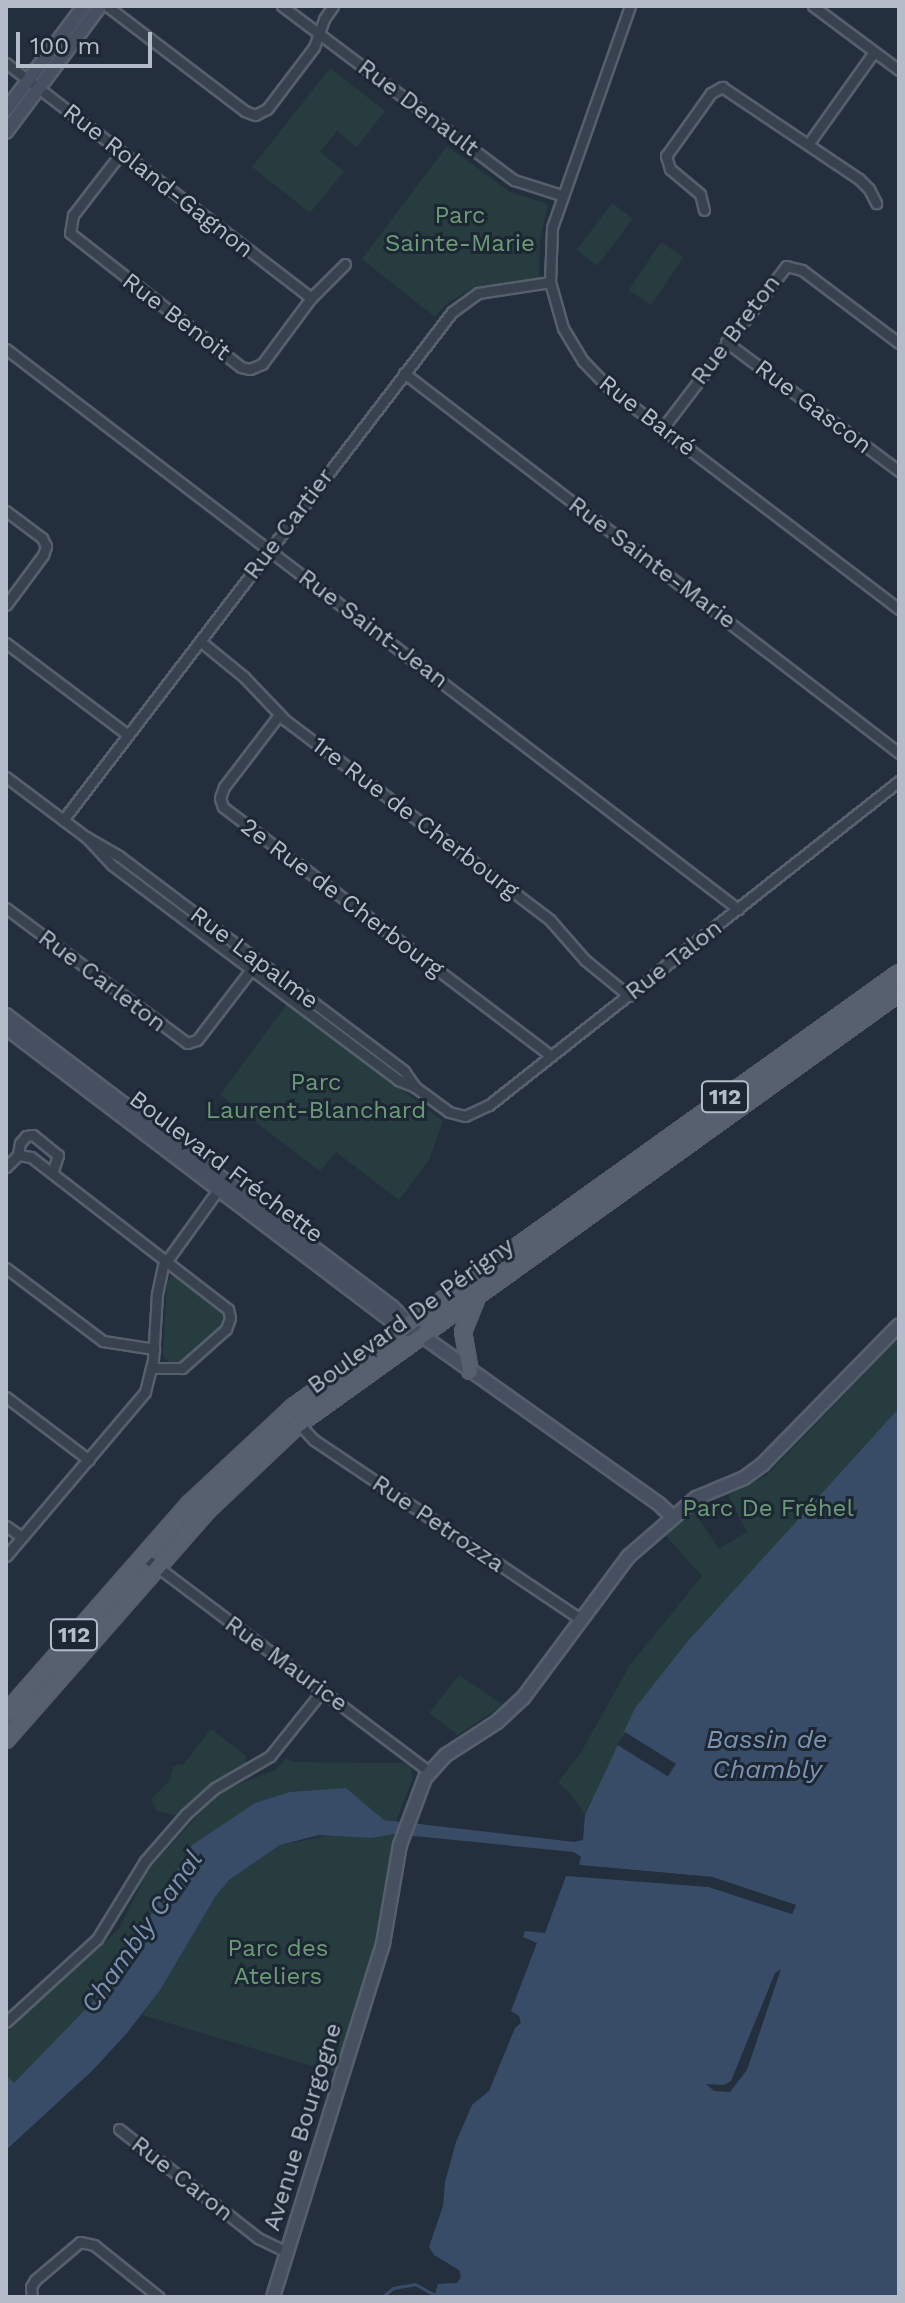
<!DOCTYPE html>
<meta charset="utf-8">
<style>
body{margin:0}
#map{position:relative;width:905px;height:2303px;overflow:hidden;background:#242f3e;font-family:"Work Sans",sans-serif}
div>[style]{position:absolute}
[style*='--x']{left:calc(var(--x)*1px);top:calc(var(--y)*1px);width:calc(var(--w)*1px);rotate:calc(var(--a)*1deg)}
.green>*{inset:0;background:#263c3f;transform-origin:0 0}
.water>*{inset:0;background:#394c67}
.pier>*{inset:0;background:#242f3e;transform-origin:0 0}
.stream>*{height:3px;margin:-1.5px;padding:0 1.5px;transform-origin:1.5px;border-radius:1.5px;background:#394c67}
.roads{filter:drop-shadow(2px 0 #565f6c) drop-shadow(-2px 0 #565f6c) drop-shadow(0 2px #565f6c) drop-shadow(0 -2px #565f6c)}
.street>*{height:9px;margin:-4.5px;padding:0 4.5px;transform-origin:4.5px;border-radius:4.5px;background:#38414e}
.secondary>*{height:12px;margin:-6px;padding:0 6px;transform-origin:6px;border-radius:6px;background:#465061}
.primary>*{height:14px;margin:-7px;padding:0 7px;transform-origin:7px;border-radius:7px;background:#56606e}
span{translate:-50% -50%;white-space:nowrap;text-align:center;line-height:1.15;-webkit-text-stroke:6px #1d2633;paint-order:stroke}
.shield-label span{padding:2px 6px;background:#1d2633;border:2px solid;border-radius:6px;-webkit-text-stroke-width:0}
.shield-label{font-size:22px;color:#b4bcc9;font-weight:700}
.street-label{font-size:24px;color:#b4bcc9}
.park-label{font-size:24px;color:#6b9a76}
.water-label{font-size:26px;color:#7c92b1;font-style:italic}
.frame{position:absolute;inset:0;border:8px solid #b4bcc9;pointer-events:none}
.scale{position:absolute;left:16px;top:32px;width:136px;height:36px;box-sizing:border-box;border:4px solid #b4bcc9;border-top:0;padding-left:10px;font-size:24px;line-height:28px;white-space:nowrap;color:#b4bcc9;-webkit-text-stroke:6px #1d2633;paint-order:stroke}
</style>
<div id="map">
<div class="green">
<div style="clip-path:polygon(330px 68px,385px 111px,357px 147px,337px 131px,320px 152px,344px 171px,310px 213px,252px 167px)"></div>
<div style="clip-path:polygon(447px 146px,510px 192px,548px 204px,540px 240px,539px 278px,471px 289px,447px 303px,435px 317px,362px 259px)"></div>
<div style="left:612px;top:203px;width:26px;height:59px;rotate:37deg"></div>
<div style="left:661px;top:242px;width:27px;height:58px;rotate:34deg"></div>
<div style="clip-path:polygon(287px 1004px,443px 1121px,429px 1160px,399px 1200px,336px 1152px,320px 1171px,220px 1095px)"></div>
<div style="clip-path:polygon(179px 1276px,223px 1311px,224px 1317px,219px 1327px,179px 1363px,170px 1364px,163px 1355px,167px 1284px,170px 1278px)"></div>
<div style="clip-path:polygon(899px 1338px,899px 1408px,687px 1642px,635px 1708px,585px 1815px,571px 1794px,558px 1782px,580px 1754px,630px 1665px,702px 1576px,665px 1535px,694px 1512px,719px 1549px,747px 1532px,728px 1495px,767px 1475px)"></div>
<div style="clip-path:polygon(459px 1675px,503px 1705px,458px 1735px,429px 1713px)"></div>
<div style="clip-path:polygon(211px 1729px,246px 1756px,245px 1766px,211px 1786px,179px 1816px,157px 1811px,151px 1799px,170px 1780px,173px 1766px,184px 1764px)"></div>
<div style="clip-path:polygon(286px 1758px,292px 1762px,402px 1763px,410px 1766px,413px 1777px,396px 1821px,384px 1820px,346px 1788px,192px 1845px,108px 1986px,14px 2084px,6px 2075px,6px 2033px,119px 1929px,148px 1870px,219px 1792px,275px 1770px)"></div>
<div style="clip-path:polygon(338px 1834px,372px 1838px,394px 1834px,381px 1925px,335px 2073px,142px 2015px,215px 1897px,229px 1880px,280px 1845px)"></div>
</div>
<div class="water">
<div style="clip-path:polygon(evenodd,899px 1408px,899px 2297px,434px 2297px,438px 2284px,457px 2283px,461px 2277px,459px 2270px,434px 2255px,429px 2247px,443px 2206px,445px 2182px,456px 2142px,472px 2105px,489px 2091px,515px 2028px,521px 2023px,519px 2016px,511px 2011px,537px 1943px,523px 1937px,525px 1931px,545px 1933px,566px 1876px,709px 1887px,792px 1914px,796px 1905px,712px 1877px,579px 1865px,581px 1857px,574px 1852px,394px 1834px,372px 1838px,319px 1835px,280px 1845px,229px 1880px,215px 1897px,160px 1990px,127px 2033px,93px 2070px,6px 2150px,6px 2075px,14px 2083px,108px 1986px,192px 1845px,255px 1803px,290px 1792px,346px 1788px,384px 1820px,574px 1842px,583px 1840px,585px 1815px,635px 1708px,687px 1642px,899px 1408px,781px 1969px,747px 2070px,730px 2092px,714px 2091px,706px 2084px,724px 2085px,731px 2081px,775px 1973px,781px 1969px)"></div>
</div>
<div class="pier">
<div style="left:625px;top:1732px;width:60px;height:15px;rotate:32deg"></div>
<div style="clip-path:polygon(579px 1865px,712px 1877px,796px 1905px,792px 1914px,709px 1887px,576px 1875px,577px 1871px,710px 1883px,791px 1907px,711px 1881px,578px 1869px)"></div>
</div>
<div class="stream">
<div style="--x:382;--y:2297;--w:14;--a:-39"></div>
<div style="--x:393;--y:2288;--w:22;--a:-10"></div>
<div style="--x:415;--y:2284;--w:23;--a:29"></div>
</div>
<div class="roads">
<div class="street">
<div style="--x:107;--y:6;--w:173;--a:37.3"></div>
<div style="--x:245;--y:111;--w:11;--a:22"></div>
<div style="--x:255;--y:115;--w:13;--a:-27"></div>
<div style="--x:267;--y:109;--w:78;--a:-52.8"></div>
<div style="--x:314;--y:47;--w:30;--a:-70"></div>
<div style="--x:324;--y:19;--w:16;--a:-55"></div>
<div style="--x:282;--y:6;--w:290;--a:36.9"></div>
<div style="--x:514;--y:180;--w:49;--a:17.7"></div>
<div style="--x:630;--y:6;--w:235;--a:109.4"></div>
<div style="--x:552;--y:228;--w:54;--a:92.1"></div>
<div style="--x:550;--y:282;--w:48;--a:74.2"></div>
<div style="--x:563;--y:328;--w:39;--a:59"></div>
<div style="--x:583;--y:361;--w:39;--a:46"></div>
<div style="--x:610;--y:389;--w:363;--a:37.3"></div>
<div style="--x:813;--y:6;--w:107;--a:36.7"></div>
<div style="--x:6;--y:63;--w:385;--a:37.6"></div>
<div style="--x:809;--y:143;--w:112;--a:-54.5"></div>
<div style="--x:121;--y:153;--w:78;--a:127.7"></div>
<div style="--x:73;--y:215;--w:18;--a:99"></div>
<div style="--x:70;--y:233;--w:217;--a:38.1"></div>
<div style="--x:241;--y:367;--w:9;--a:13"></div>
<div style="--x:250;--y:369;--w:13;--a:-23"></div>
<div style="--x:262;--y:364;--w:82;--a:-53.4"></div>
<div style="--x:311;--y:298;--w:48;--a:-45"></div>
<div style="--x:704;--y:210;--w:16;--a:-104"></div>
<div style="--x:700;--y:194;--w:39;--a:-140"></div>
<div style="--x:670;--y:169;--w:14;--a:-107"></div>
<div style="--x:666;--y:156;--w:77;--a:-54.5"></div>
<div style="--x:711;--y:93;--w:13;--a:-29"></div>
<div style="--x:722;--y:87;--w:165;--a:33.9"></div>
<div style="--x:859;--y:179;--w:14;--a:45"></div>
<div style="--x:869;--y:189;--w:16;--a:63"></div>
<div style="--x:726;--y:342;--w:216;--a:36.7"></div>
<div style="--x:6;--y:349;--w:922;--a:37.42"></div>
<div style="--x:404;--y:373;--w:624;--a:37.51"></div>
<div style="--x:662;--y:429;--w:205;--a:-52.7"></div>
<div style="--x:786;--y:266;--w:16;--a:14"></div>
<div style="--x:802;--y:270;--w:121;--a:37"></div>
<div style="--x:6;--y:511;--w:45;--a:36.9"></div>
<div style="--x:42;--y:538;--w:9;--a:63"></div>
<div style="--x:46;--y:546;--w:9;--a:108"></div>
<div style="--x:43;--y:555;--w:62;--a:126.5"></div>
<div style="--x:200;--y:641;--w:57;--a:39.3"></div>
<div style="--x:244;--y:677;--w:59;--a:46.4"></div>
<div style="--x:285;--y:720;--w:332;--a:37"></div>
<div style="--x:550;--y:920;--w:53;--a:48.8"></div>
<div style="--x:585;--y:960;--w:57;--a:39.3"></div>
<div style="--x:6;--y:643;--w:153;--a:37"></div>
<div style="--x:279;--y:715;--w:91;--a:127.4"></div>
<div style="--x:224;--y:787;--w:12;--a:110"></div>
<div style="--x:220;--y:798;--w:9;--a:72"></div>
<div style="--x:223;--y:807;--w:412;--a:37.2"></div>
<div style="--x:6;--y:777;--w:100;--a:36.9"></div>
<div style="--x:86;--y:837;--w:38;--a:30"></div>
<div style="--x:119;--y:856;--w:357;--a:37"></div>
<div style="--x:404;--y:1071;--w:19;--a:55"></div>
<div style="--x:63;--y:820;--w:640;--a:-52.56"></div>
<div style="--x:452;--y:312;--w:32;--a:-36"></div>
<div style="--x:478;--y:293;--w:73;--a:-8.7"></div>
<div style="--x:86;--y:837;--w:38;--a:47"></div>
<div style="--x:112;--y:865;--w:358;--a:36.9"></div>
<div style="--x:398;--y:1080;--w:18;--a:22"></div>
<div style="--x:415;--y:1087;--w:42;--a:36.3"></div>
<div style="--x:449;--y:1112;--w:16;--a:14"></div>
<div style="--x:465;--y:1116;--w:26;--a:-25"></div>
<div style="--x:489;--y:1105;--w:523;--a:-38.32"></div>
<div style="--x:6;--y:908;--w:226;--a:36.7"></div>
<div style="--x:187;--y:1043;--w:10;--a:-17"></div>
<div style="--x:197;--y:1040;--w:92;--a:-52.5"></div>
<div style="--x:18;--y:1155;--w:12;--a:-81"></div>
<div style="--x:20;--y:1143;--w:9;--a:-49"></div>
<div style="--x:26;--y:1136;--w:7;--a:-8"></div>
<div style="--x:33;--y:1135;--w:32;--a:39"></div>
<div style="--x:58;--y:1155;--w:19;--a:108"></div>
<div style="--x:6;--y:1167;--w:17;--a:-45"></div>
<div style="--x:18;--y:1155;--w:13;--a:9"></div>
<div style="--x:31;--y:1157;--w:249;--a:37.7"></div>
<div style="--x:228;--y:1309;--w:9;--a:77"></div>
<div style="--x:230;--y:1318;--w:12;--a:110"></div>
<div style="--x:226;--y:1329;--w:59;--a:138.4"></div>
<div style="--x:182;--y:1368;--w:30;--a:180"></div>
<div style="--x:6;--y:1268;--w:121;--a:37"></div>
<div style="--x:103;--y:1341;--w:52;--a:8.9"></div>
<div style="--x:6;--y:1397;--w:104;--a:37.2"></div>
<div style="--x:299;--y:1424;--w:22;--a:47"></div>
<div style="--x:314;--y:1440;--w:321;--a:33.9"></div>
<div style="--x:6;--y:1526;--w:19;--a:35"></div>
<div style="--x:6;--y:1556;--w:215;--a:-49.7"></div>
<div style="--x:145;--y:1392;--w:34;--a:-76"></div>
<div style="--x:153;--y:1359;--w:65;--a:-86.5"></div>
<div style="--x:157;--y:1294;--w:29;--a:-78"></div>
<div style="--x:163;--y:1266;--w:97;--a:-54.2"></div>
<div style="--x:143;--y:1556;--w:359;--a:37"></div>
<div style="--x:6;--y:2022;--w:123;--a:-42.4"></div>
<div style="--x:97;--y:1939;--w:92;--a:-58.4"></div>
<div style="--x:145;--y:1861;--w:62;--a:-48.9"></div>
<div style="--x:186;--y:1814;--w:39;--a:-42"></div>
<div style="--x:215;--y:1788;--w:64;--a:-30.2"></div>
<div style="--x:270;--y:1756;--w:83;--a:-51.3"></div>
<div style="--x:119;--y:2129;--w:177;--a:38.1"></div>
<div style="--x:258;--y:2238;--w:32;--a:26"></div>
<div style="--x:32;--y:2297;--w:10;--a:-96"></div>
<div style="--x:31;--y:2287;--w:8;--a:-60"></div>
<div style="--x:35;--y:2280;--w:59;--a:-40.2"></div>
<div style="--x:80;--y:2242;--w:14;--a:12"></div>
<div style="--x:94;--y:2245;--w:83;--a:38.7"></div>
</div>
<div class="secondary">
<div style="--x:6;--y:110;--w:130;--a:-53.1"></div>
<div style="--x:6;--y:132;--w:157;--a:-53.3"></div>
<div style="--x:6;--y:1015;--w:484;--a:37.1"></div>
<div style="--x:392;--y:1307;--w:40;--a:44"></div>
<div style="--x:421;--y:1335;--w:293;--a:35.4"></div>
<div style="--x:660;--y:1505;--w:18;--a:43"></div>
<div style="--x:6;--y:1028;--w:496;--a:37.2"></div>
<div style="--x:401;--y:1328;--w:10;--a:17"></div>
<div style="--x:273;--y:2297;--w:370;--a:-72.7"></div>
<div style="--x:383;--y:1944;--w:100;--a:-80.3"></div>
<div style="--x:400;--y:1845;--w:72;--a:-69.5"></div>
<div style="--x:425;--y:1778;--w:31;--a:-48"></div>
<div style="--x:446;--y:1755;--w:61;--a:-32.9"></div>
<div style="--x:497;--y:1722;--w:35;--a:-43"></div>
<div style="--x:523;--y:1698;--w:177;--a:-53.3"></div>
<div style="--x:629;--y:1556;--w:89;--a:-40.9"></div>
<div style="--x:696;--y:1498;--w:52;--a:-22.6"></div>
<div style="--x:744;--y:1478;--w:24;--a:-36"></div>
<div style="--x:763;--y:1464;--w:194;--a:-45.6"></div>
</div>
<div class="primary">
<div style="--x:470;--y:1371;--w:40;--a:-100"></div>
<div style="--x:463;--y:1332;--w:35;--a:-68"></div>
<div style="--x:6;--y:1713;--w:278;--a:-48.8"></div>
<div style="--x:189;--y:1504;--w:142;--a:-43"></div>
<div style="--x:293;--y:1407;--w:745;--a:-35.61"></div>
<div style="--x:6;--y:1740;--w:306;--a:-48.7"></div>
<div style="--x:208;--y:1510;--w:125;--a:-43.4"></div>
<div style="--x:299;--y:1424;--w:739;--a:-35.69"></div>
</div>
</div>
<div class="shield-label">
<span style="left:725px;top:1097px">112</span>
<span style="left:74px;top:1635px">112</span>
</div>
<div class="street-label">
<span style="left:418px;top:108px;rotate:37deg">Rue Denault</span>
<span style="left:158px;top:181px;rotate:38deg">Rue Roland-Gagnon</span>
<span style="left:176px;top:317px;rotate:37deg">Rue Benoit</span>
<span style="left:736px;top:330px;rotate:-53deg">Rue Breton</span>
<span style="left:813px;top:407px;rotate:37deg">Rue Gascon</span>
<span style="left:647px;top:416px;rotate:38deg">Rue Barré</span>
<span style="left:289px;top:524px;rotate:-53deg">Rue Cartier</span>
<span style="left:652px;top:563px;rotate:37deg">Rue Sainte-Marie</span>
<span style="left:373px;top:629px;rotate:37deg">Rue Saint-Jean</span>
<span style="left:415px;top:818px;rotate:37deg">1re Rue de Cherbourg</span>
<span style="left:342px;top:898px;rotate:37deg">2e Rue de Cherbourg</span>
<span style="left:254px;top:958px;rotate:37deg">Rue Lapalme</span>
<span style="left:674px;top:960px;rotate:-38deg">Rue Talon</span>
<span style="left:102px;top:981px;rotate:37deg">Rue Carleton</span>
<span style="left:226px;top:1167px;rotate:37deg">Boulevard Fréchette</span>
<span style="left:411px;top:1316px;rotate:-36deg">Boulevard De Périgny</span>
<span style="left:438px;top:1524px;rotate:34deg">Rue Petrozza</span>
<span style="left:286px;top:1664px;rotate:36deg">Rue Maurice</span>
<span style="left:303px;top:2127px;rotate:-73deg">Avenue Bourgogne</span>
<span style="left:182px;top:2179px;rotate:38deg">Rue Caron</span>
</div>
<div class="park-label">
<span style="left:460px;top:230px">Parc<br>Sainte-Marie</span>
<span style="left:316px;top:1097px">Parc<br>Laurent-Blanchard</span>
<span style="left:768px;top:1509px">Parc De Fréhel</span>
<span style="left:278px;top:1963px">Parc des<br>Ateliers</span>
</div>
<div class="water-label">
<span style="left:767px;top:1755px">Bassin de<br>Chambly</span>
<span style="left:142px;top:1932px;rotate:-55deg">Chambly Canal</span>
</div>
<div class="frame"></div>
<div class="scale">100 m</div>
</div>
